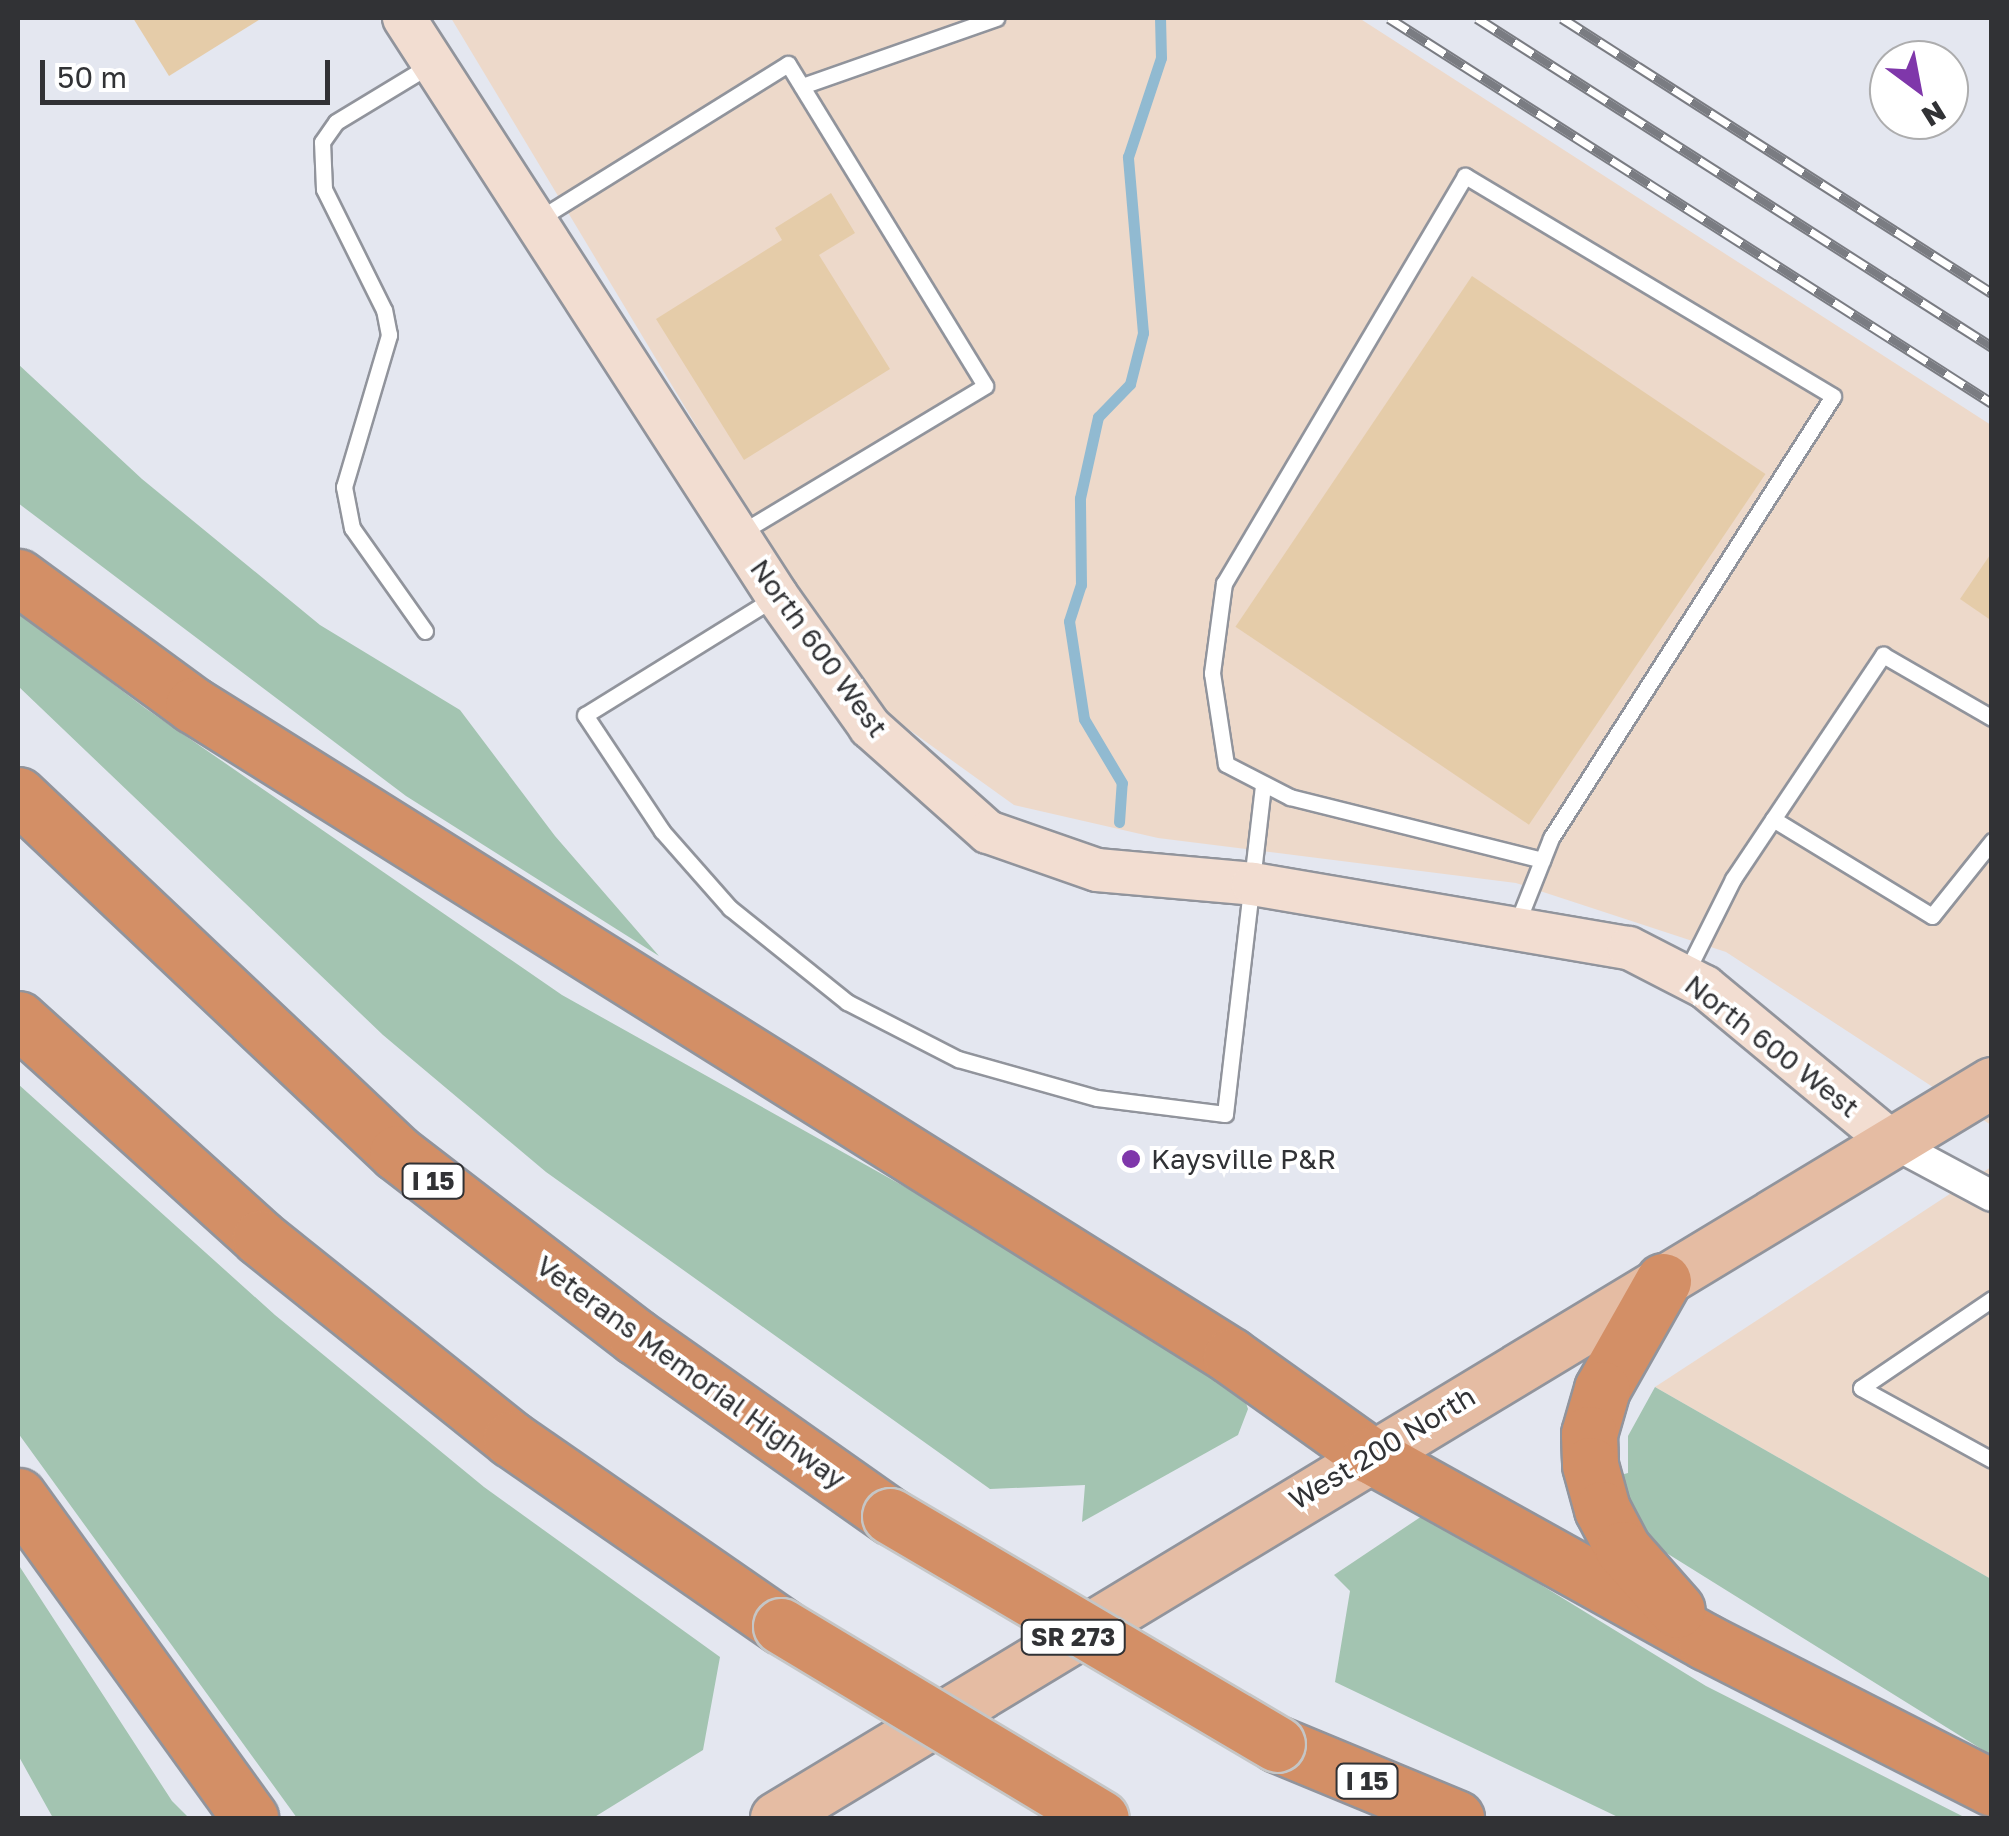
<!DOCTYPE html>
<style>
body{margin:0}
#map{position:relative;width:2009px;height:1836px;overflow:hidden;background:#e4e7f0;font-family:"Golos Text",sans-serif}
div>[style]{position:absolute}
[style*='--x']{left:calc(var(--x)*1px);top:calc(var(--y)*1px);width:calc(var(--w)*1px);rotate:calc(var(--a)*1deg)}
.industrial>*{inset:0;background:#edd9ca}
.green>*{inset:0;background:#a3c4b1}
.stream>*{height:11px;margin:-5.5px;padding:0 5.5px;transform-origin:5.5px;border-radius:5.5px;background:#91bad1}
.building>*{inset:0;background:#e5cca9;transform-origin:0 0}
.roads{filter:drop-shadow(2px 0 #91949c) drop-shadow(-2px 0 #91949c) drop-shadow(0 2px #91949c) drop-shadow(0 -2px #91949c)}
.lane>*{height:15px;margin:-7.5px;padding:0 7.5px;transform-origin:7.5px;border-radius:7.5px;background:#fff}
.street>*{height:30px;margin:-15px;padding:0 15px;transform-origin:15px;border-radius:15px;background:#fff}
.secondary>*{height:42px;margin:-21px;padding:0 21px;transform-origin:21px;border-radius:21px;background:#f2ddd1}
.primary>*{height:50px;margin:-25px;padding:0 25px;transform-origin:25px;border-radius:25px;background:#e5bca3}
.highway>*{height:55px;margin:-27.5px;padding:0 27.5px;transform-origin:27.5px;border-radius:27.5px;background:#d38f66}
.rail>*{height:11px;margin-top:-5.5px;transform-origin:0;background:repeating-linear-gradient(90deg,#fff 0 22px,#7a7c82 0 44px);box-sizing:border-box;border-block:2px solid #7a7c82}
.bridges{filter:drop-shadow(2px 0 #c5c6c6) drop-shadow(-2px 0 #c5c6c6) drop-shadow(0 2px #c5c6c6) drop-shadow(0 -2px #c5c6c6)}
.highway-bridge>*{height:55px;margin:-27.5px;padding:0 27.5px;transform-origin:27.5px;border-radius:27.5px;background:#d38f66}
.dots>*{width:28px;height:28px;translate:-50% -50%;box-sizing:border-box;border:5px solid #fff;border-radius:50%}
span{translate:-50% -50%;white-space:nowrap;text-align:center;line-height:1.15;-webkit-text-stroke:8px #fff;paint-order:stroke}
.shield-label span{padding:2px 8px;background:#fff;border:2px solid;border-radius:8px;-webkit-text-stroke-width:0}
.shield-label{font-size:25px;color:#313235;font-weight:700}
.street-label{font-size:28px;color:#313235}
.poi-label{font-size:28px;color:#313235}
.left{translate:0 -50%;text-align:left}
.frame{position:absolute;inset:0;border:20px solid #313235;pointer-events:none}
.north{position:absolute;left:1869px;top:40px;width:100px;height:100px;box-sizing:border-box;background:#fff;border:2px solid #adadae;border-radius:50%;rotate:148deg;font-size:28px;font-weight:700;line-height:40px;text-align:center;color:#313235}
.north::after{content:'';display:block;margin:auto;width:35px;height:45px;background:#7f37aa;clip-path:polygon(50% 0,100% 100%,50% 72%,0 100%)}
.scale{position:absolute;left:40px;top:60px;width:290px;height:45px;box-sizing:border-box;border:5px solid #313235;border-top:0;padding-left:12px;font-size:30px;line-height:35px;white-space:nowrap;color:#313235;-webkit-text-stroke:8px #fff;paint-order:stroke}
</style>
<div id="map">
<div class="industrial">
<div style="clip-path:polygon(451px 18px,1359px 18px,1991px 425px,1991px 1125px,1726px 952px,1516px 883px,1158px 838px,1014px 805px,890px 716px,771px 550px)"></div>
<div style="clip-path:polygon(1991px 1167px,1991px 1579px,1655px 1387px)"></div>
</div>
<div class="green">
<div style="clip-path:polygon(18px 364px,142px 479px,320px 625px,460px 710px,555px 836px,659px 956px,406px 796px,18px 503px)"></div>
<div style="clip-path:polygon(18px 612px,145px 708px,562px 995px,932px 1202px,1241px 1388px,1248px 1409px,1238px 1435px,1082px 1522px,1085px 1485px,990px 1489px,546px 1172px,383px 1035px,18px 686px)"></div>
<div style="clip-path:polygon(18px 1084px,275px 1315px,484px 1487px,720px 1657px,703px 1750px,593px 1818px,297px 1818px,18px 1433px)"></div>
<div style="clip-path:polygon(1655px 1387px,1991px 1579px,1991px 1755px,1652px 1544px,1636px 1526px,1617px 1476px,1628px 1473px,1628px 1436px)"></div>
<div style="clip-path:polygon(1425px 1514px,1706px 1686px,1966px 1818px,1620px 1818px,1335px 1682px,1350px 1591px,1334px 1575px)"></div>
<div style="clip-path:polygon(18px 1564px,172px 1801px,189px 1818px,53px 1818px,18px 1755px)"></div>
</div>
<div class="stream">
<div style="--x:1119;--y:822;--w:39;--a:-86"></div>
<div style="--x:1122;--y:783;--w:74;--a:-120.7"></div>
<div style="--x:1084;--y:719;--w:99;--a:-98.7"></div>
<div style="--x:1069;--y:621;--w:38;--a:-72"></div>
<div style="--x:1081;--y:585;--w:87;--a:-90.7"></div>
<div style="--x:1080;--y:498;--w:83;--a:-77.5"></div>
<div style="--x:1098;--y:417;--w:46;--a:-45.9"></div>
<div style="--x:1130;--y:384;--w:53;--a:-75.7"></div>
<div style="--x:1143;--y:333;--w:177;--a:-94.9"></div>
<div style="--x:1128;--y:157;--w:104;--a:-71.6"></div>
<div style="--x:1161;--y:58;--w:40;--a:-91.4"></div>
</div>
<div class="building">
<div style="clip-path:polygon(133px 18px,262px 18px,169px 76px)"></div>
<div style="clip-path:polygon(831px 193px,855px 233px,819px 255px,890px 369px,744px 460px,656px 319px,782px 240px,775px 228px)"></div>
<div style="left:1472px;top:276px;width:354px;height:423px;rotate:34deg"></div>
<div style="clip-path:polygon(1992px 552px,1992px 621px,1960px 599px)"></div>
</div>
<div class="roads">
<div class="lane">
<div style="--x:802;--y:86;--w:206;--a:-19.3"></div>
<div style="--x:539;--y:219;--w:293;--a:-31.9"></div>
<div style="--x:788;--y:64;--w:377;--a:58.5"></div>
<div style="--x:985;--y:386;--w:286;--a:149"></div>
<div style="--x:774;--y:598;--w:222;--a:148.2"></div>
<div style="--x:585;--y:715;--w:139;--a:56.4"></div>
<div style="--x:662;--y:831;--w:103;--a:48.6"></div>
<div style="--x:730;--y:908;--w:150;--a:38.8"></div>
<div style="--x:847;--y:1002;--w:125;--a:27.2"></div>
<div style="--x:958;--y:1059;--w:144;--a:15.7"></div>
<div style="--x:1097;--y:1098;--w:129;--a:7.1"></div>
<div style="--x:1225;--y:1114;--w:332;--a:-83.4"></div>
<div style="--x:425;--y:631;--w:126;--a:-125.3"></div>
<div style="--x:352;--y:528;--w:42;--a:-101"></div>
<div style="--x:344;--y:487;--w:159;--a:-73.5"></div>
<div style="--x:389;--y:335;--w:25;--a:-101"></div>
<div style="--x:384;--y:310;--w:135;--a:-116.4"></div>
<div style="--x:324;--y:189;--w:47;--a:-92.4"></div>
<div style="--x:322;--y:142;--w:24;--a:-55"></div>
<div style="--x:336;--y:122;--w:110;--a:-31.2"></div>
<div style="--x:1773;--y:819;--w:186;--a:31.4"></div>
<div style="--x:1932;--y:916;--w:96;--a:-51.3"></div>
<div style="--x:1516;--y:926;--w:95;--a:-68.3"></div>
<div style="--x:1551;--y:838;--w:524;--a:-57.46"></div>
<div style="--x:1833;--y:396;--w:429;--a:-149.1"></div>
<div style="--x:1465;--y:176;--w:473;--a:120.6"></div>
<div style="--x:1224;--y:583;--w:91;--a:97.6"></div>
<div style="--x:1212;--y:673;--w:92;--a:81.3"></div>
<div style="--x:1226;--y:764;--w:72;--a:27.3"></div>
<div style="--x:1290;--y:797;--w:260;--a:14"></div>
<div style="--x:1686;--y:973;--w:105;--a:-63.4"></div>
<div style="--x:1733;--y:879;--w:270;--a:-56.2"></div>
<div style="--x:1883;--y:655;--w:126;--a:30"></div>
<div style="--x:1992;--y:1299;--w:158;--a:145.8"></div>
<div style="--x:1861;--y:1388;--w:149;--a:28.8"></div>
</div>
<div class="street">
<div style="--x:1893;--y:1143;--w:112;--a:28.2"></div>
</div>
<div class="secondary">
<div style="--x:404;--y:18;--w:688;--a:57.16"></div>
<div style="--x:777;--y:596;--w:161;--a:54.6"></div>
<div style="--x:870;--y:727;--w:158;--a:41.7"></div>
<div style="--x:988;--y:832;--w:115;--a:19.2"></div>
<div style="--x:1097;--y:870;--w:157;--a:5.1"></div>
<div style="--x:1253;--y:884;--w:381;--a:9.7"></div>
<div style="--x:1629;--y:948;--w:85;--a:27.2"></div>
<div style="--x:1705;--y:987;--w:244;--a:39.7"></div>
</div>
<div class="primary">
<div style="--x:776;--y:1818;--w:1421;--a:-31.15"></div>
</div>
<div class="highway">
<div style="--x:18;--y:577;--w:217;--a:36.2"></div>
<div style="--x:193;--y:705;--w:1225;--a:32.09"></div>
<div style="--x:1231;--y:1356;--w:171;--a:35.5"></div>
<div style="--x:1370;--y:1455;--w:385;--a:29.1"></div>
<div style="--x:1706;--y:1642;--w:321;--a:27"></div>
<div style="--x:18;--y:795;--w:521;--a:43.37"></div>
<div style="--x:397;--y:1153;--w:302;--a:37.6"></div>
<div style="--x:636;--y:1337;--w:311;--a:35.2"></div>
<div style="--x:18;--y:1019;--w:326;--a:42.1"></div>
<div style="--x:260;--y:1238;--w:322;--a:38.7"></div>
<div style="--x:511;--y:1439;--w:328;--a:34.7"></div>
<div style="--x:1663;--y:1281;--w:124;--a:119.5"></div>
<div style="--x:1602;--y:1389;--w:47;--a:106.1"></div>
<div style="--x:1589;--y:1434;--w:31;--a:88"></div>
<div style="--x:1590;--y:1465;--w:46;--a:74.7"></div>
<div style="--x:1602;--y:1509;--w:45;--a:62.3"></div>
<div style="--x:1623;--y:1549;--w:81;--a:48.5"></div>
<div style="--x:18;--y:1496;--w:397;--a:54.2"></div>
<div style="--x:1277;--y:1744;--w:194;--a:22.5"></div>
</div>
</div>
<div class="rail">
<div style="--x:1389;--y:18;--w:715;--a:32.56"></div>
<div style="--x:1477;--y:18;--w:611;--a:32.57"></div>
<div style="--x:1562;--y:18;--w:510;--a:32.6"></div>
</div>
<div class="bridges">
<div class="highway-bridge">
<div style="--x:890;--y:1516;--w:449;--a:30.5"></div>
<div style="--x:781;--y:1626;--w:373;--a:31"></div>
</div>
</div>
<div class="dots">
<div style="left:1131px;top:1159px;background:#7f37aa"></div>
</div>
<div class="shield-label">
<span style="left:433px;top:1181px">I 15</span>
<span style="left:1073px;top:1637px">SR 273</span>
<span style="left:1367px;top:1781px">I 15</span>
</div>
<div class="street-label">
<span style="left:819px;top:648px;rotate:54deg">North 600 West</span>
<span style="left:1772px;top:1046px;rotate:38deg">North 600 West</span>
<span style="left:691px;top:1372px;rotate:36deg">Veterans Memorial Highway</span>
<span style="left:1382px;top:1448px;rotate:-31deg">West 200 North</span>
</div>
<div class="poi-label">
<span class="left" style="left:1151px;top:1159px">Kaysville P&amp;R</span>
</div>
<div class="frame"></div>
<div class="north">N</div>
<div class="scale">50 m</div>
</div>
